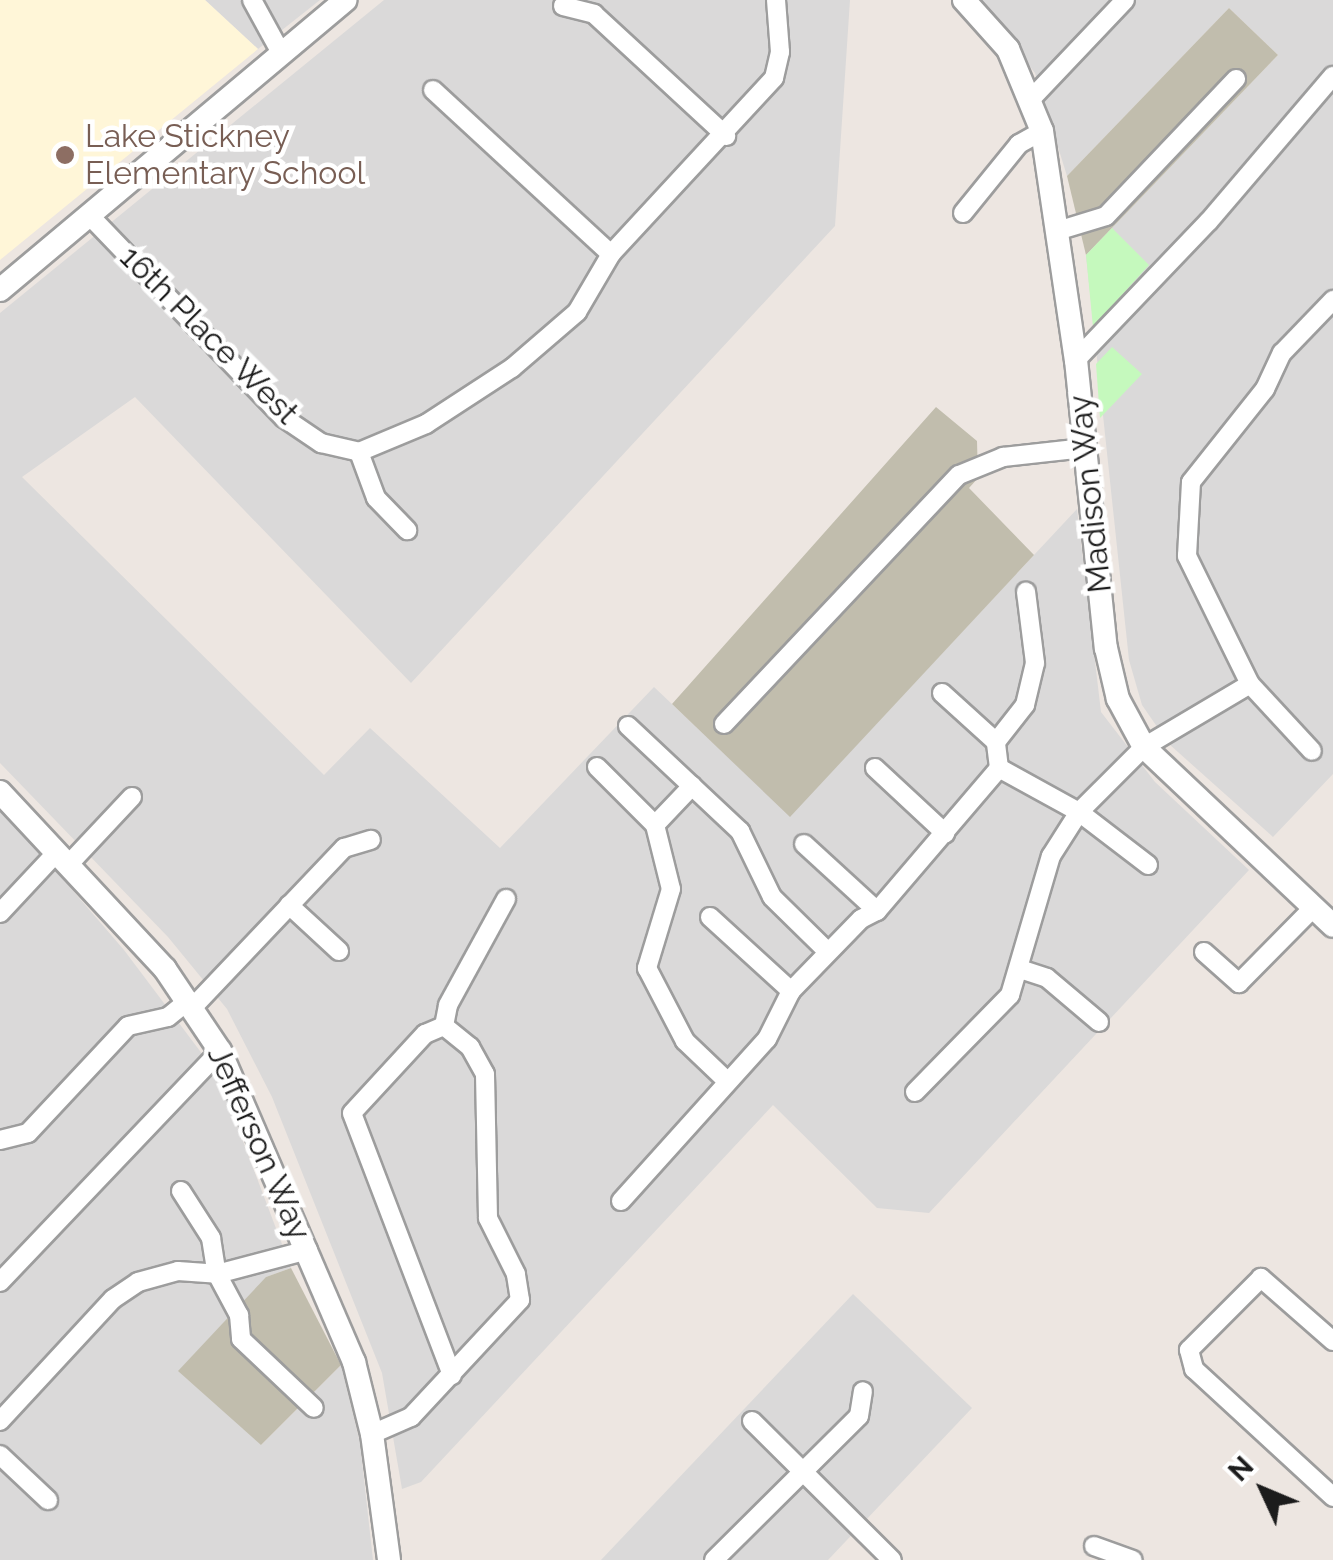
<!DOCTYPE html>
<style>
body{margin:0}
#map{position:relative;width:1333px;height:1560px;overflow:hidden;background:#ede6e1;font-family:Raleway,sans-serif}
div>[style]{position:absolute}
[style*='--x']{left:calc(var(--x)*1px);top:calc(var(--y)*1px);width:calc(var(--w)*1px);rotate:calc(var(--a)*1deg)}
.residential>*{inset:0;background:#dad9d9}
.education>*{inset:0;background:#fff6d8}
.construction>*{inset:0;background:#c1bdad}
.park>*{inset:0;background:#c5f9bd}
.roads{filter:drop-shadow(2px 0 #9d9d9d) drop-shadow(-2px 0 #9d9d9d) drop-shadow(0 2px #9d9d9d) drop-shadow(0 -2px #9d9d9d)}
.minor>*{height:18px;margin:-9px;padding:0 9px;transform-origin:9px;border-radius:9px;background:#fff}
.tertiary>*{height:22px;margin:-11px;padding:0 11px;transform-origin:11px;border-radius:11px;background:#fff}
.dots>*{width:28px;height:28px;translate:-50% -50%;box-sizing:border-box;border:5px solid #fff;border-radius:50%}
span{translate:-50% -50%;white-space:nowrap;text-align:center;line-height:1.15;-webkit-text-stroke:9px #fff;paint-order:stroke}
.education-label{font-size:32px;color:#785e54}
.left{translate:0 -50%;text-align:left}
.street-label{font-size:32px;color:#1c1c1c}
.north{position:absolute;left:1213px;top:1440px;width:100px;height:100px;-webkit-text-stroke:8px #fff;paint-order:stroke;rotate:314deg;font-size:28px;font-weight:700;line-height:40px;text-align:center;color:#1c1c1c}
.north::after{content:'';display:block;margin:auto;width:35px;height:45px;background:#1c1c1c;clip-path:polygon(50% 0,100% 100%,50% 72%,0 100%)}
</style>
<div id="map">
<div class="residential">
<div style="clip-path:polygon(205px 0,320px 0,258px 49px)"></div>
<div style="clip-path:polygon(384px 0,850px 0,835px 226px,411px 683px,135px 397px,22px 477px,324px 775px,370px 728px,500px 848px,654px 687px,790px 816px,1077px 509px,1101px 712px,1155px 782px,1249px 870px,929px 1213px,877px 1208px,773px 1105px,421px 1482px,402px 1489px,382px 1373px,272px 1097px,227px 1009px,168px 937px,0 763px,0 313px)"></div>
<div style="clip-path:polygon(978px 0,1333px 0,1333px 774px,1273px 837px,1169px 744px,1142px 705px,1129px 660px,1086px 255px,1278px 55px,1229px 8px,1067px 176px,1035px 73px)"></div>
<div style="clip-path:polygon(0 806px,124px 950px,218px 1075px,291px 1268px,266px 1277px,261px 1445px,341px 1365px,360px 1443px,373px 1560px,0 1560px)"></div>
<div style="clip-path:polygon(853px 1294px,972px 1408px,828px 1560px,601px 1560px)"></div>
</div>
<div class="education">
<div style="clip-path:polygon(0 0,205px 0,258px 49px,0 260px)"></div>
</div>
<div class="construction">
<div style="clip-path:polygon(1229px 8px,1278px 55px,1086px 255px,1067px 176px)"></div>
<div style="clip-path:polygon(936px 407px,977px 441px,978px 478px,969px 488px,1034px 555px,790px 817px,672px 704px)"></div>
<div style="clip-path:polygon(291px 1268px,341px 1365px,261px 1445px,178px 1371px,266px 1277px)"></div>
</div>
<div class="park">
<div style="clip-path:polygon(1112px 228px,1149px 265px,1093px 327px,1086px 255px)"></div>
<div style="clip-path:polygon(1112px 347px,1142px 374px,1100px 418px,1096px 364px)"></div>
</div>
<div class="roads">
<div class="minor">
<div style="--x:252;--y:0;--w:60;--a:61.3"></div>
<div style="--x:563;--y:6;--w:32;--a:14"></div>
<div style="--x:594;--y:14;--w:180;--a:42.7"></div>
<div style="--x:433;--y:90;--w:242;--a:42.7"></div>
<div style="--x:1032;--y:98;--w:135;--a:-46.5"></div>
<div style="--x:963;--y:213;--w:89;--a:-50.9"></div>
<div style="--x:1019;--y:144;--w:26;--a:-29"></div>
<div style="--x:90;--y:216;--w:280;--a:46.2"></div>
<div style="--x:284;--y:418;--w:45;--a:34"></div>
<div style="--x:321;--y:443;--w:39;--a:13"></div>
<div style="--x:1057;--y:231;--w:51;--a:-17"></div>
<div style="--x:1106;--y:216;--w:189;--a:-46.5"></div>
<div style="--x:1076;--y:360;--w:192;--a:-46.3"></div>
<div style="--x:1209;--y:221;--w:191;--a:-49.5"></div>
<div style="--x:359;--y:452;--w:73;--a:-22.7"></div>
<div style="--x:426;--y:424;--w:103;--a:-33.1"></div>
<div style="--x:512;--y:368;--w:86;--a:-40.7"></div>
<div style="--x:577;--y:312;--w:67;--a:-59.6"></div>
<div style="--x:611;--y:254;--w:240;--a:-47.2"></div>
<div style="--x:774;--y:78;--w:27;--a:-77"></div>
<div style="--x:780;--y:52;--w:52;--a:-94.4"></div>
<div style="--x:359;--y:452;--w:49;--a:69.7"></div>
<div style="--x:376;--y:498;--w:45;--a:45.9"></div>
<div style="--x:1250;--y:684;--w:91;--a:47.2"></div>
<div style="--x:942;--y:693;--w:73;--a:42.2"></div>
<div style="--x:724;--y:724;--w:342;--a:-46.7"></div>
<div style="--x:959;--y:475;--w:48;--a:-22.2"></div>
<div style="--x:1003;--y:457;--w:82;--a:-6.3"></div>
<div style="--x:628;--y:726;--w:154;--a:43.2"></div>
<div style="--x:740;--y:831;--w:73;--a:64.1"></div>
<div style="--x:772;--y:897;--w:78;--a:44.5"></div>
<div style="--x:597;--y:767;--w:82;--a:45"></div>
<div style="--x:655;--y:825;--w:66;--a:76"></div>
<div style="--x:671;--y:889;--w:83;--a:106.9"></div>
<div style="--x:647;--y:968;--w:82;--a:62.5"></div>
<div style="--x:685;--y:1041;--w:59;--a:43.6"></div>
<div style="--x:875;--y:768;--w:96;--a:42.9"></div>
<div style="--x:999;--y:768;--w:91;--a:28.8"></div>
<div style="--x:1079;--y:812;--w:87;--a:37.5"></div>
<div style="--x:655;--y:825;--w:54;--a:-46.5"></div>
<div style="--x:804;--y:844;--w:99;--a:42.5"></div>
<div style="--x:69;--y:864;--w:92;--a:-46.8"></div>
<div style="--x:289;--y:905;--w:68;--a:42.6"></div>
<div style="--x:0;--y:913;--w:83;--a:-46.9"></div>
<div style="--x:710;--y:917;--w:110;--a:42.4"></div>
<div style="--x:1204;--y:952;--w:47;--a:41.5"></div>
<div style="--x:1239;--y:983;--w:107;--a:-45.4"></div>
<div style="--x:1023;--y:970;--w:25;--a:18"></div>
<div style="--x:1047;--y:978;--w:68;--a:40.2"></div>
<div style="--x:194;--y:1006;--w:218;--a:-46.5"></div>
<div style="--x:344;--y:848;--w:28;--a:-17"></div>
<div style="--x:915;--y:1092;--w:136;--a:-45.6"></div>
<div style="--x:1010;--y:995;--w:145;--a:-73.6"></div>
<div style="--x:1051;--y:856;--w:52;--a:-57.5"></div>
<div style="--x:1079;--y:812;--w:92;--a:-45"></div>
<div style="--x:1144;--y:747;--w:123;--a:-30.7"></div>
<div style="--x:1250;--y:684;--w:143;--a:-116.2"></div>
<div style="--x:1187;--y:556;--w:74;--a:-86.9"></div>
<div style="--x:1191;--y:482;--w:119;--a:-51.5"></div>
<div style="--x:1265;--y:389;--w:40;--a:-65"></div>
<div style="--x:1282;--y:353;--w:74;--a:-46.1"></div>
<div style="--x:0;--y:1140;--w:29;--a:-14"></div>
<div style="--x:28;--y:1133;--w:146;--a:-46.9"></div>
<div style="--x:128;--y:1026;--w:41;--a:-12.7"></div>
<div style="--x:168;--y:1017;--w:27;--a:-39"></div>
<div style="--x:181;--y:1191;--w:56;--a:57.4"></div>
<div style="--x:211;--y:1238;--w:36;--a:81"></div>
<div style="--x:217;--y:1274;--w:47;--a:61.8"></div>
<div style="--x:239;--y:1315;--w:24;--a:85"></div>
<div style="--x:241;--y:1339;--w:100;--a:43.4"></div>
<div style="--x:621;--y:1201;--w:218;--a:-48"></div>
<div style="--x:767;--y:1039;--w:54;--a:-63.4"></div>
<div style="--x:791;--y:991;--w:100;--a:-45.8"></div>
<div style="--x:861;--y:919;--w:18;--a:-27"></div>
<div style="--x:877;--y:911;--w:188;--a:-49.5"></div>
<div style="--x:999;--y:768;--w:26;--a:-97"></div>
<div style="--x:996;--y:742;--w:47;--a:-51.9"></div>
<div style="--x:1025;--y:705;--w:43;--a:-76.6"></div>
<div style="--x:1035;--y:663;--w:72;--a:-97.2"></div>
<div style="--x:0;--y:1282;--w:319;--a:-46.4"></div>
<div style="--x:1333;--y:1341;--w:96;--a:-138.8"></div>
<div style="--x:1261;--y:1278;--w:102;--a:135"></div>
<div style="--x:1189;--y:1350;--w:20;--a:75"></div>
<div style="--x:1194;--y:1369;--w:189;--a:42.6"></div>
<div style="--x:452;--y:1375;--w:280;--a:-110.9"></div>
<div style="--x:352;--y:1113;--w:108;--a:-47.3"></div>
<div style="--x:425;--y:1034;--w:21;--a:-23"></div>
<div style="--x:444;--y:1026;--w:21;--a:-79"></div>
<div style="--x:448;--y:1005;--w:121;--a:-61.3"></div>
<div style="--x:0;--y:1421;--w:166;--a:-47.2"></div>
<div style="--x:113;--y:1299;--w:30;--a:-34"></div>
<div style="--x:138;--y:1282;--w:41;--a:-15.4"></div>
<div style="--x:178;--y:1271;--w:39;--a:4"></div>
<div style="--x:217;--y:1274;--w:94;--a:-14.8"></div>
<div style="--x:752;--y:1421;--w:197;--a:44.8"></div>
<div style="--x:372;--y:1434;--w:43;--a:-23.6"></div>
<div style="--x:411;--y:1417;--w:160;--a:-47"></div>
<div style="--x:520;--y:1300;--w:26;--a:-99"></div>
<div style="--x:516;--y:1274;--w:63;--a:-116.6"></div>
<div style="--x:488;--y:1218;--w:144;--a:-91.2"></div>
<div style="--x:485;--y:1074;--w:31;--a:-119"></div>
<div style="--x:470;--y:1047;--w:33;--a:-141"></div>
<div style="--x:0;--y:1455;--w:66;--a:43.2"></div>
<div style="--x:1094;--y:1546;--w:41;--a:19.7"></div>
<div style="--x:714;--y:1560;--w:204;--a:-44.8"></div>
<div style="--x:859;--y:1416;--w:25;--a:-81"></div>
</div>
<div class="tertiary">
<div style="--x:964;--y:0;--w:66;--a:48.1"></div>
<div style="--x:1008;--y:49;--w:89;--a:67.5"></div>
<div style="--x:1042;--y:131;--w:232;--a:81.6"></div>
<div style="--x:1076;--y:360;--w:290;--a:84.1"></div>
<div style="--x:1106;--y:648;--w:52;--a:76.8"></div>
<div style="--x:1118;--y:699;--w:55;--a:61.6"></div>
<div style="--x:1144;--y:747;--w:260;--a:43.4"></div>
<div style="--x:0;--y:290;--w:451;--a:-40"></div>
<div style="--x:0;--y:792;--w:242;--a:47"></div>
<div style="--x:165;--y:969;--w:99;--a:56.1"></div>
<div style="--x:220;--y:1051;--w:339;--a:66.7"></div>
<div style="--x:354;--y:1362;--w:74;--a:76"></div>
<div style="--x:372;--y:1434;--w:127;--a:82.3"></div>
</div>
</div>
<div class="dots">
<div style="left:65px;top:155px;background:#8d6e63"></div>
</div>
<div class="education-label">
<span class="left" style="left:85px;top:155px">Lake Stickney<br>Elementary School</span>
</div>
<div class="street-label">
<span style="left:209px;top:335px;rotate:45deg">16th Place West</span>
<span style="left:1090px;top:494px;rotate:-96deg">Madison Way</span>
<span style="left:259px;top:1143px;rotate:66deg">Jefferson Way</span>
</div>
<div class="north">N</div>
</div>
